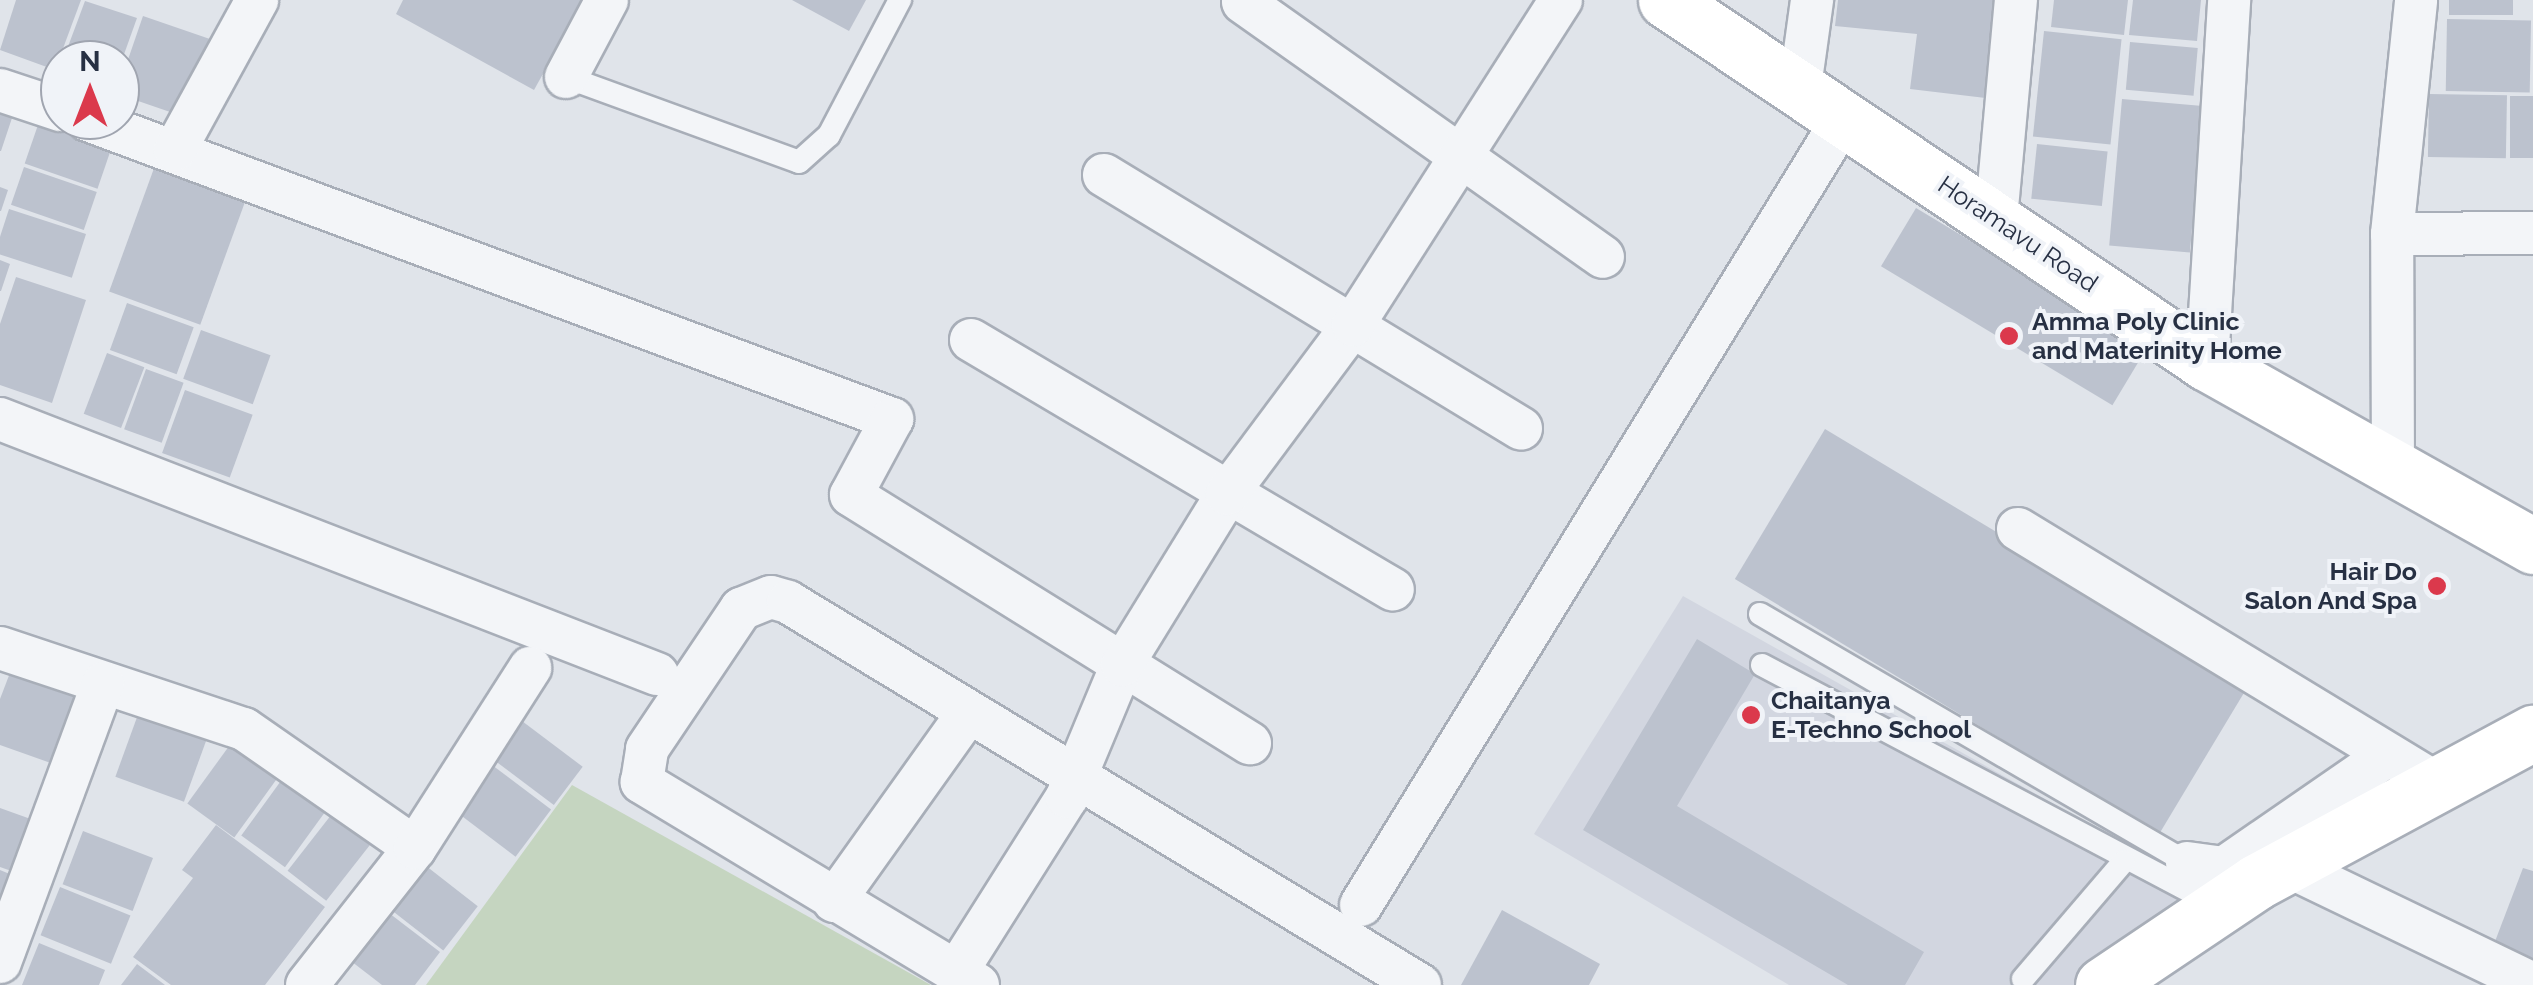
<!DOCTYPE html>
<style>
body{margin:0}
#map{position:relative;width:2533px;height:985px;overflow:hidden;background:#e0e4ea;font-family:Raleway,sans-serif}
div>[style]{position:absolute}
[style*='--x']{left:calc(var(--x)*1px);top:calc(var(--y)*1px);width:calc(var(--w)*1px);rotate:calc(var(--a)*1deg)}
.built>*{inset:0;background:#d2d6e0}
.green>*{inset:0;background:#c5d5c0}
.building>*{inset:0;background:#bcc2ce;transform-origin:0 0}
.roads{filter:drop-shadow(2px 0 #a8aeb8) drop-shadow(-2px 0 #a8aeb8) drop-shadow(0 2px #a8aeb8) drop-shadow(0 -2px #a8aeb8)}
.lane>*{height:22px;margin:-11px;padding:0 11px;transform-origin:11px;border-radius:11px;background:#f3f5f8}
.street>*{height:42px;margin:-21px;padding:0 21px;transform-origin:21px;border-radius:21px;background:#f3f5f8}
.secondary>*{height:55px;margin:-27.5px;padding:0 27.5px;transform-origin:27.5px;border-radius:27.5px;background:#fff}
.dots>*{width:28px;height:28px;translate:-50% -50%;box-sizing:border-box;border:5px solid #f0f3f8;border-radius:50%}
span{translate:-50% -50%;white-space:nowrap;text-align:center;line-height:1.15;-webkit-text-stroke:8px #f0f3f8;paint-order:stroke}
.street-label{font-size:25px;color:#273043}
.poi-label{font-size:25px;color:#273043;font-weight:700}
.left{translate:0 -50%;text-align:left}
.right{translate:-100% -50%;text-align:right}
.north{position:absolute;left:40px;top:40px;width:100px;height:100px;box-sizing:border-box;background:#f0f3f8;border:2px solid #a0a5b0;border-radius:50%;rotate:0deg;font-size:28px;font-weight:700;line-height:40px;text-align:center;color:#273043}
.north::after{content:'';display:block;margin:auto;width:35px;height:45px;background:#db394c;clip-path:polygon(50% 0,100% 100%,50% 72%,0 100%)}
</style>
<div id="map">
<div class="built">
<div style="clip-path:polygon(1683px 596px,2214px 894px,2074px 985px,1789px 985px,1534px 834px)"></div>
</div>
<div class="green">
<div style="clip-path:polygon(572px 785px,931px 985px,426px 985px)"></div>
</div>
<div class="building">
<div style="clip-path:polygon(16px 0,81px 0,55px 70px,0 50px)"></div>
<div style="clip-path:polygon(403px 0,584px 0,534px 90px,396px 14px)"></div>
<div style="clip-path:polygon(792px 0,866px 0,849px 31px)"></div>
<div style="clip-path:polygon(1838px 0,2005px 0,1994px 99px,1910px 89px,1917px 34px,1835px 26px)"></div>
<div style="clip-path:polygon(2054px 0,2128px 0,2124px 35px,2051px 27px)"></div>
<div style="clip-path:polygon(2133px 0,2201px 0,2197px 41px,2129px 35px)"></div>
<div style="left:2449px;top:0;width:64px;height:15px"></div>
<div style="clip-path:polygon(85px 1px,137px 18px,122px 60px,63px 60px)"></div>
<div style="left:143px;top:16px;width:70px;height:82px;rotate:19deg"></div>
<div style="left:2447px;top:19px;width:84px;height:72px;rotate:1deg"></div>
<div style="left:2044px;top:31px;width:78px;height:106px;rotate:6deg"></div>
<div style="left:2130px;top:42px;width:68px;height:48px;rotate:5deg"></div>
<div style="left:2429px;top:94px;width:78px;height:63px;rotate:1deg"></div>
<div style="left:2510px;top:96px;width:23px;height:62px"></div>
<div style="left:2122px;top:99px;width:81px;height:147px;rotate:5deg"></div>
<div style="clip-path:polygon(0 100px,16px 106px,1px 151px,0 151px)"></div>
<div style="left:39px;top:122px;width:77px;height:44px;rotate:19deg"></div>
<div style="left:2037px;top:144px;width:71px;height:55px;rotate:6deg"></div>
<div style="left:157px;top:160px;width:97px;height:140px;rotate:20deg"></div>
<div style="left:24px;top:167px;width:77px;height:40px;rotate:19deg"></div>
<div style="clip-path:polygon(0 187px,8px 190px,1px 211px,0 211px)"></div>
<div style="left:1916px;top:208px;width:270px;height:68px;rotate:31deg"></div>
<div style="left:9px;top:209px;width:81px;height:46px;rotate:18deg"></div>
<div style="clip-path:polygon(0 260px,10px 264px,1px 291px,0 291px)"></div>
<div style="clip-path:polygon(16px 277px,86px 300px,52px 403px,0 385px,0 324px)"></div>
<div style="left:127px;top:303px;width:71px;height:50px;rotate:20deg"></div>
<div style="left:201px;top:330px;width:74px;height:52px;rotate:20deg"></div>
<div style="left:107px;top:353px;width:40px;height:65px;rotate:21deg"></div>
<div style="left:146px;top:369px;width:40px;height:64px;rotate:20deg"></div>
<div style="left:185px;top:390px;width:72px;height:67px;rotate:20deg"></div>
<div style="left:1825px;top:429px;width:495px;height:175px;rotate:31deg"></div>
<div style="clip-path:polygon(1697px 639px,1755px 674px,1677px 806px,1924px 952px,1905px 985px,1848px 985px,1583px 830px)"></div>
<div style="clip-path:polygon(13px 665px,90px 693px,62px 767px,0 745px,0 699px)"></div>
<div style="left:140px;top:709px;width:73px;height:72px;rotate:20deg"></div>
<div style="left:518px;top:718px;width:81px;height:48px;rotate:37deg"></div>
<div style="left:232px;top:742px;width:58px;height:76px;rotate:36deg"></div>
<div style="left:492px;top:765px;width:74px;height:59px;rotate:37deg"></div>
<div style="left:283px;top:778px;width:54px;height:71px;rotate:36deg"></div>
<div style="clip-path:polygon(0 808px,39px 822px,20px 874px,0 867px)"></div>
<div style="left:335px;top:810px;width:49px;height:77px;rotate:38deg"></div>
<div style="clip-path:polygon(216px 825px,325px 907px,265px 985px,171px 985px,133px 957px,193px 878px,182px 870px)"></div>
<div style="left:83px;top:831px;width:75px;height:57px;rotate:21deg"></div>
<div style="left:421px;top:862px;width:72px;height:56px;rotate:38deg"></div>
<div style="clip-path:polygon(2523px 868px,2533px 871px,2533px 958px,2494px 944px)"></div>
<div style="clip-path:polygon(0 870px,12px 875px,0 905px)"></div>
<div style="left:60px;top:887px;width:76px;height:52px;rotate:22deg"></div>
<div style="clip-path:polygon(385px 910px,440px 952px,415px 985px,382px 985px,347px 958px)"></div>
<div style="clip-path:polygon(1502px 910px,1600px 964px,1589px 985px,1461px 985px)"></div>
<div style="clip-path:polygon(39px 943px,105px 970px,99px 985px,22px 985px)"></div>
<div style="clip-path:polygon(137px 964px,165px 985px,121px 985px)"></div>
</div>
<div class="roads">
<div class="lane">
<div style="--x:566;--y:77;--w:248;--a:20"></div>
<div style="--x:799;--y:162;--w:40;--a:-42"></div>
<div style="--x:829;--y:135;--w:153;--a:-62.3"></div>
<div style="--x:1760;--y:614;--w:494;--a:30.2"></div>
<div style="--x:1762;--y:665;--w:514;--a:27.86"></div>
<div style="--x:2023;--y:979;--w:155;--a:-49.4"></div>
</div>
<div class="street">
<div style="--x:1243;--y:2;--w:441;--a:35.3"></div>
<div style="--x:566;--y:77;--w:87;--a:-62"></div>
<div style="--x:1800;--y:87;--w:88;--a:-82.1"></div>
<div style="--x:0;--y:90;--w:63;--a:18.4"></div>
<div style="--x:88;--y:120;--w:858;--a:20.4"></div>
<div style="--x:892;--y:419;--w:86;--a:118.3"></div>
<div style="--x:851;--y:495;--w:470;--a:31.9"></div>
<div style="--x:175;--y:150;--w:171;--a:-61.3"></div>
<div style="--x:1104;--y:175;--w:488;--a:31.3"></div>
<div style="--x:1996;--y:219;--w:220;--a:-84.8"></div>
<div style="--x:2392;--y:234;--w:141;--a:-0.4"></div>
<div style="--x:971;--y:340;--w:490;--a:30.6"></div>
<div style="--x:2207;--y:363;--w:364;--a:-86.5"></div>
<div style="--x:0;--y:419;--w:705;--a:21.21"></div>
<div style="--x:2393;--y:473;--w:239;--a:-90.2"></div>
<div style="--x:2392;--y:234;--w:235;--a:-84.1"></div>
<div style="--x:2018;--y:529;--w:490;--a:31.3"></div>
<div style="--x:0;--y:648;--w:257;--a:18.4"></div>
<div style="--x:244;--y:729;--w:208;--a:34.8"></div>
<div style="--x:2187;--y:863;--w:37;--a:8"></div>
<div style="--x:2224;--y:868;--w:199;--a:-34.6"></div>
<div style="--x:2286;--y:865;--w:274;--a:25.7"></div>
<div style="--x:834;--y:901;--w:232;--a:-54.5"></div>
<div style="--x:1361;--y:905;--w:926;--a:-58.47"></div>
<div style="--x:0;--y:962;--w:297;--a:-69.7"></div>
<div style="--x:957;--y:971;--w:206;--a:-57.7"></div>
<div style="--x:1067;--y:797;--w:143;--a:-67.4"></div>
<div style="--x:1122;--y:665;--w:201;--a:-58.4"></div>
<div style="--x:1227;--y:494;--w:211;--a:-53.3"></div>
<div style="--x:1353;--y:325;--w:386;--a:-57.4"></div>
<div style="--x:307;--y:985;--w:174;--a:-51.8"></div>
<div style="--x:415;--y:848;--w:214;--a:-57.4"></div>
<div style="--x:978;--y:985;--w:393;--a:-148.9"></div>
<div style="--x:642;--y:782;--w:33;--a:-81"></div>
<div style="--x:647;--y:749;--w:169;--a:-56.1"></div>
<div style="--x:741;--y:609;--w:32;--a:-22"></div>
<div style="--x:771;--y:597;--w:18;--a:16"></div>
<div style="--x:788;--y:602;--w:739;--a:31.22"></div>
</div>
<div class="secondary">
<div style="--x:1666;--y:0;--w:651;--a:33.86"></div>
<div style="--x:2207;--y:363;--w:374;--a:29.3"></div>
<div style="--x:2103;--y:985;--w:184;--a:-33.9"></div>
<div style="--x:2256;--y:882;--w:315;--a:-28.3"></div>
</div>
</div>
<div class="dots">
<div style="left:2009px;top:336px;background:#db394c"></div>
<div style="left:2437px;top:586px;background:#db394c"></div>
<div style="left:1751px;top:715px;background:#db394c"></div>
</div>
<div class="street-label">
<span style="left:2018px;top:234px;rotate:34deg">Horamavu Road</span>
</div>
<div class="poi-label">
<span class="left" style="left:2032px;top:336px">Amma Poly Clinic<br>and Materinity Home</span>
<span class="right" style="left:2417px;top:586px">Hair Do<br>Salon And Spa</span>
<span class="left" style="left:1771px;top:715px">Chaitanya<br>E-Techno School</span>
</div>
<div class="north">N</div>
</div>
